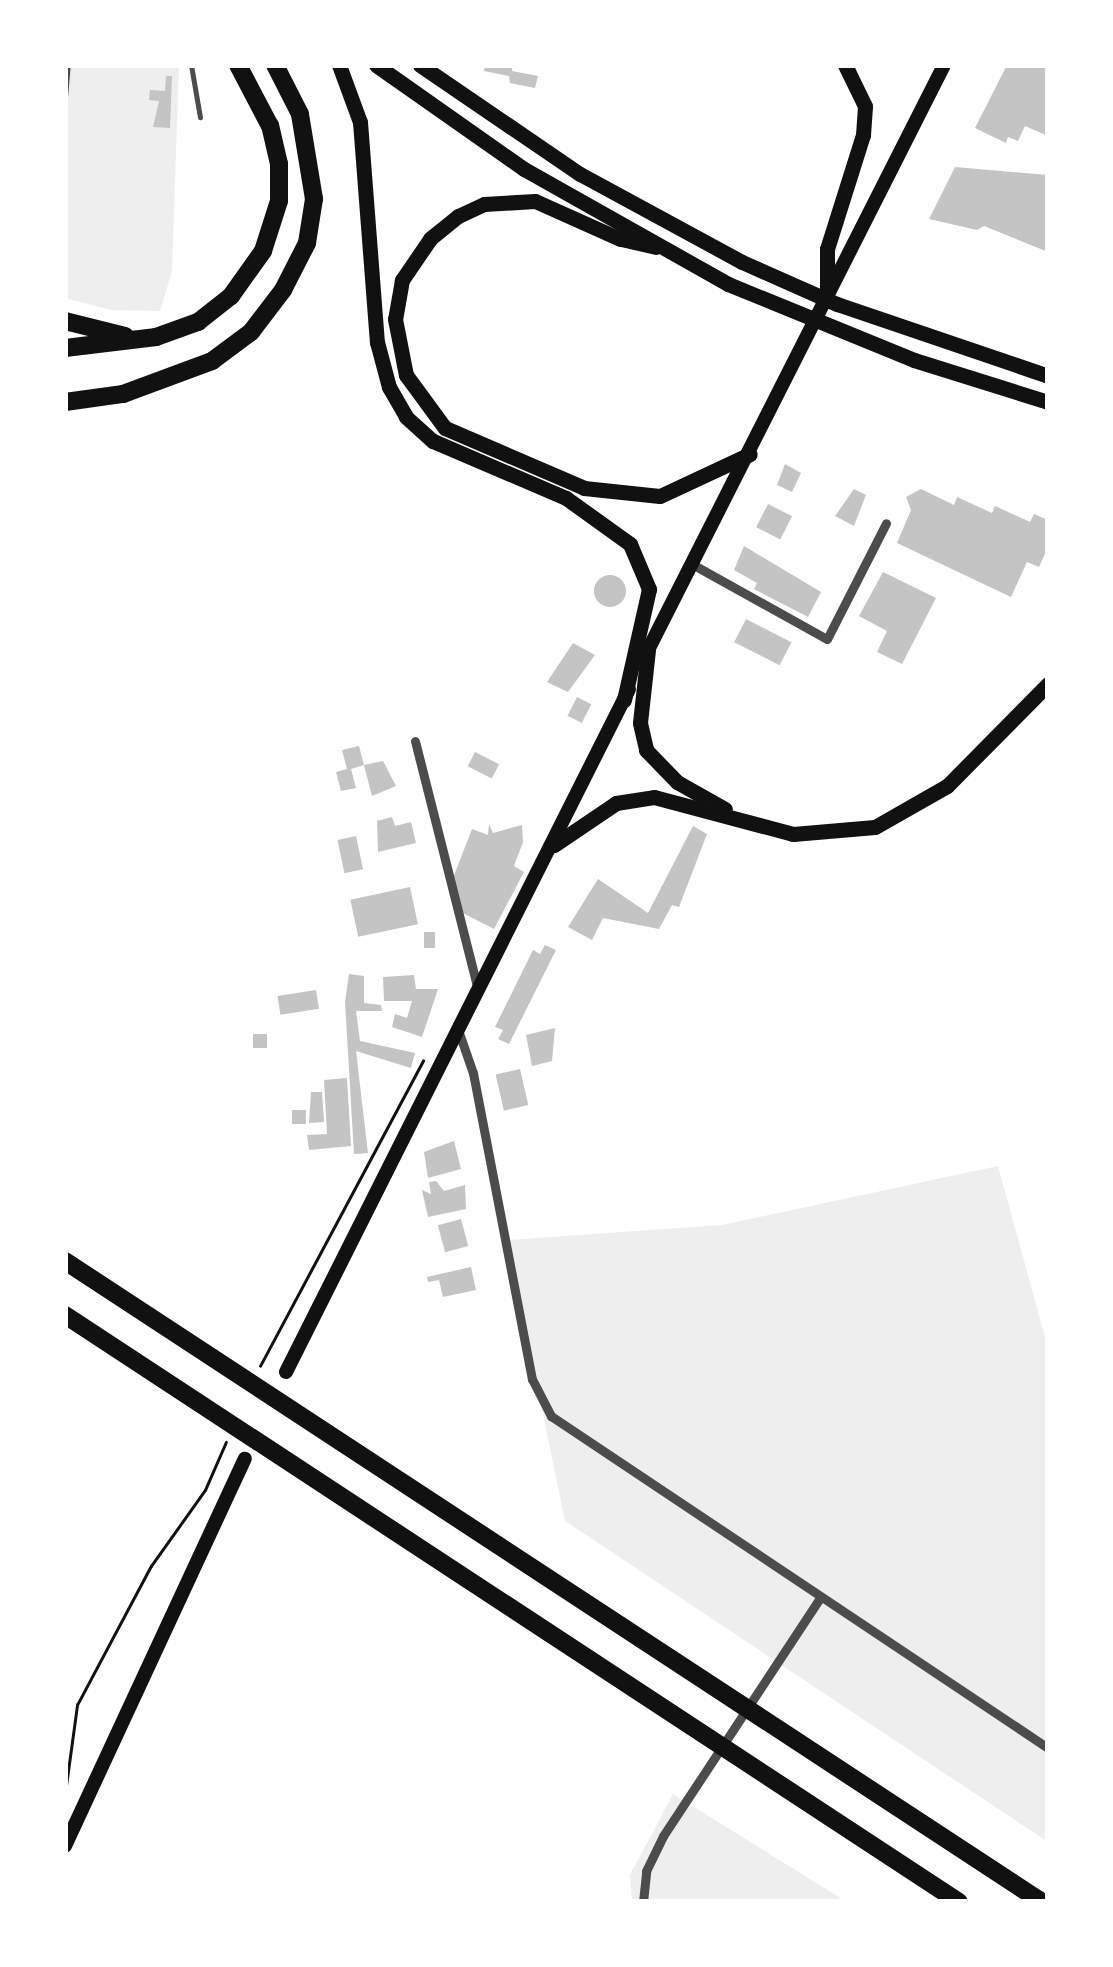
<!DOCTYPE html>
<style>
body{margin:0}
#map{position:relative;width:1113px;height:1967px;overflow:hidden;background:#fff;font-family:Lato,sans-serif}
div>[style]{position:absolute}
[style*='--x']{left:calc(var(--x)*1px);top:calc(var(--y)*1px);width:calc(var(--w)*1px);rotate:calc(var(--a)*1deg)}
.green>*{inset:0;background:#eee}
.building>*{inset:0;background:#c4c4c4;transform-origin:0 0}
.round{border-radius:50%}
.path>*{height:2.5px;margin:-1.25px;padding:0 1.25px;transform-origin:1.25px;border-radius:1.25px;background:#111}
.service>*{height:5px;margin:-2.5px;padding:0 2.5px;transform-origin:2.5px;border-radius:2.5px;background:#4c4c4c}
.minor>*{height:9px;margin:-4.5px;padding:0 4.5px;transform-origin:4.5px;border-radius:4.5px;background:#4c4c4c}
.primary>*{height:14px;margin:-7px;padding:0 7px;transform-origin:7px;border-radius:7px;background:#111}
.trunk>*{height:15px;margin:-7.5px;padding:0 7.5px;transform-origin:7.5px;border-radius:7.5px;background:#111}
.motorway>*{height:18px;margin:-9px;padding:0 9px;transform-origin:9px;border-radius:9px;background:#111}
span{translate:-50% -50%;white-space:nowrap;text-align:center;line-height:1.15;-webkit-text-stroke:8px #fff;paint-order:stroke}
.frame{position:absolute;inset:0;border:68px solid #fff;pointer-events:none}
</style>
<div id="map">
<div class="green">
<div style="clip-path:polygon(65px 65px,179px 65px,172px 271px,160px 311px,111px 310px,65px 298px)"></div>
<div style="clip-path:polygon(998px 1166px,1048px 1348px,1048px 1842px,565px 1521px,507px 1240px,722px 1225px)"></div>
<div style="clip-path:polygon(673px 1794px,847px 1902px,632px 1902px,630px 1875px)"></div>
</div>
<div class="building">
<div style="clip-path:polygon(485px 65px,512px 65px,512px 71px,538px 76px,535px 88px,510px 83px,509px 76px,484px 71px)"></div>
<div style="clip-path:polygon(1007px 65px,1048px 65px,1048px 136px,1025px 126px,1018px 141px,1008px 137px,1006px 143px,975px 128px)"></div>
<div style="clip-path:polygon(166px 76px,172px 76px,170px 128px,153px 127px,159px 101px,149px 100px,150px 90px,165px 91px)"></div>
<div style="clip-path:polygon(955px 167px,1048px 175px,1048px 252px,984px 226px,977px 230px,929px 219px)"></div>
<div style="clip-path:polygon(785px 464px,801px 473px,792px 492px,777px 485px)"></div>
<div style="clip-path:polygon(854px 489px,866px 495px,854px 526px,835px 516px)"></div>
<div style="clip-path:polygon(921px 489px,954px 505px,957px 497px,992px 513px,995px 506px,1030px 522px,1034px 514px,1048px 520px,1048px 547px,1039px 567px,1027px 562px,1011px 597px,897px 543px,911px 510px,906px 497px)"></div>
<div style="left:768px;top:504px;width:27px;height:26px;rotate:27deg"></div>
<div style="clip-path:polygon(744px 546px,821px 592px,808px 617px,754px 589px,757px 583px,734px 570px)"></div>
<div style="clip-path:polygon(883px 572px,936px 598px,902px 664px,877px 652px,887px 631px,859px 616px)"></div>
<div class="round" style="left:594px;top:575px;width:32px;height:32px"></div>
<div style="left:746px;top:619px;width:51px;height:26px;rotate:27deg"></div>
<div style="clip-path:polygon(573px 643px,595px 655px,568px 692px,547px 682px)"></div>
<div style="left:577px;top:697px;width:16px;height:21px;rotate:27deg"></div>
<div style="clip-path:polygon(359px 746px,364px 765px,351px 769px,356px 788px,341px 791px,336px 772px,347px 769px,342px 750px)"></div>
<div style="left:475px;top:752px;width:27px;height:16px;rotate:27deg"></div>
<div style="clip-path:polygon(383px 761px,396px 786px,372px 796px,364px 765px)"></div>
<div style="clip-path:polygon(392px 817px,395px 826px,411px 822px,416px 843px,378px 852px,377px 821px)"></div>
<div style="clip-path:polygon(489px 824px,493px 833px,522px 825px,523px 842px,514px 866px,524px 872px,494px 929px,457px 910px,451px 883px,472px 829px,488px 835px)"></div>
<div style="clip-path:polygon(693px 826px,707px 834px,679px 907px,672px 905px,659px 929px,603px 918px,592px 940px,568px 927px,598px 879px,648px 913px)"></div>
<div style="left:356px;top:836px;width:34px;height:19px;rotate:78deg"></div>
<div style="left:410px;top:887px;width:38px;height:61px;rotate:78deg"></div>
<div style="left:435px;top:932px;width:16px;height:11px;rotate:90deg"></div>
<div style="clip-path:polygon(545px 945px,556px 950px,509px 1044px,498px 1039px,503px 1030px,495px 1027px,533px 950px,540px 954px)"></div>
<div style="clip-path:polygon(349px 974px,364px 976px,364px 1003px,381px 1005px,382px 1011px,356px 1011px,360px 1041px,415px 1053px,411px 1068px,356px 1051px,368px 1153px,354px 1154px,345px 1002px)"></div>
<div style="clip-path:polygon(414px 975px,416px 989px,438px 989px,422px 1037px,392px 1027px,395px 1014px,407px 1018px,412px 1001px,384px 1001px,383px 977px)"></div>
<div style="left:316px;top:990px;width:19px;height:39px;rotate:81deg"></div>
<div style="clip-path:polygon(555px 1028px,552px 1061px,532px 1066px,526px 1035px)"></div>
<div style="left:253px;top:1034px;width:14px;height:14px"></div>
<div style="left:520px;top:1069px;width:37px;height:25px;rotate:77deg"></div>
<div style="clip-path:polygon(347px 1078px,351px 1146px,309px 1150px,307px 1135px,327px 1134px,324px 1080px)"></div>
<div style="clip-path:polygon(311px 1092px,322px 1092px,324px 1122px,309px 1123px)"></div>
<div style="left:292px;top:1110px;width:14px;height:14px"></div>
<div style="clip-path:polygon(454px 1141px,461px 1169px,428px 1178px,424px 1152px)"></div>
<div style="clip-path:polygon(436px 1181px,444px 1191px,465px 1185px,466px 1209px,428px 1217px,422px 1190px,431px 1194px,429px 1182px)"></div>
<div style="left:461px;top:1219px;width:28px;height:24px;rotate:75deg"></div>
<div style="clip-path:polygon(471px 1267px,476px 1290px,443px 1297px,439px 1280px,428px 1282px,427px 1277px)"></div>
</div>
<div class="path">
<div style="--x:260;--y:1366;--w:346;--a:-61.9"></div>
<div style="--x:65;--y:1793;--w:89;--a:-82.2"></div>
<div style="--x:77;--y:1705;--w:157;--a:-62"></div>
<div style="--x:151;--y:1566;--w:93;--a:-54.6"></div>
<div style="--x:205;--y:1490;--w:52;--a:-66.4"></div>
</div>
<div class="service">
<div style="--x:191;--y:65;--w:53;--a:80.2"></div>
<div style="--x:65;--y:97;--w:32;--a:-85"></div>
</div>
<div class="minor">
<div style="--x:692;--y:564;--w:154;--a:29.1"></div>
<div style="--x:827;--y:639;--w:130;--a:-63"></div>
<div style="--x:415;--y:741;--w:257;--a:75.8"></div>
<div style="--x:458;--y:1030;--w:46;--a:70.8"></div>
<div style="--x:473;--y:1073;--w:312;--a:79.1"></div>
<div style="--x:532;--y:1379;--w:42;--a:62.8"></div>
<div style="--x:551;--y:1416;--w:598;--a:33.74"></div>
<div style="--x:643;--y:1902;--w:31;--a:-84"></div>
<div style="--x:646;--y:1871;--w:39;--a:-64"></div>
<div style="--x:663;--y:1836;--w:285;--a:-56.6"></div>
</div>
<div class="primary">
<div style="--x:645;--y:656;--w:662;--a:-63.16"></div>
<div style="--x:286;--y:1372;--w:764;--a:-63.33"></div>
<div style="--x:65;--y:1846;--w:427;--a:-65.1"></div>
</div>
<div class="trunk">
<div style="--x:339;--y:65;--w:61;--a:69.8"></div>
<div style="--x:360;--y:122;--w:221;--a:85.6"></div>
<div style="--x:377;--y:342;--w:47;--a:75.1"></div>
<div style="--x:389;--y:387;--w:34;--a:60"></div>
<div style="--x:406;--y:417;--w:36;--a:42"></div>
<div style="--x:433;--y:441;--w:145;--a:23.2"></div>
<div style="--x:566;--y:498;--w:79;--a:35.7"></div>
<div style="--x:630;--y:544;--w:49;--a:67.1"></div>
<div style="--x:649;--y:589;--w:114;--a:102.7"></div>
<div style="--x:376;--y:65;--w:181;--a:35.1"></div>
<div style="--x:524;--y:169;--w:234;--a:29.4"></div>
<div style="--x:728;--y:284;--w:201;--a:22.2"></div>
<div style="--x:914;--y:360;--w:140;--a:17.4"></div>
<div style="--x:420;--y:65;--w:194;--a:34.3"></div>
<div style="--x:580;--y:174;--w:184;--a:28.5"></div>
<div style="--x:742;--y:262;--w:104;--a:23.9"></div>
<div style="--x:837;--y:304;--w:223;--a:18.8"></div>
<div style="--x:656;--y:247;--w:37;--a:-167"></div>
<div style="--x:620;--y:239;--w:93;--a:-155.9"></div>
<div style="--x:535;--y:201;--w:51;--a:176.6"></div>
<div style="--x:484;--y:204;--w:29;--a:155"></div>
<div style="--x:458;--y:216;--w:36;--a:141"></div>
<div style="--x:430;--y:239;--w:50;--a:124.3"></div>
<div style="--x:402;--y:280;--w:40;--a:100"></div>
<div style="--x:395;--y:319;--w:57;--a:78.9"></div>
<div style="--x:406;--y:375;--w:66;--a:53.7"></div>
<div style="--x:445;--y:428;--w:151;--a:23.3"></div>
<div style="--x:584;--y:488;--w:76;--a:6"></div>
<div style="--x:660;--y:496;--w:99;--a:-25"></div>
<div style="--x:827;--y:299;--w:50;--a:-90"></div>
<div style="--x:827;--y:249;--w:120;--a:-72.5"></div>
<div style="--x:863;--y:135;--w:29;--a:-86"></div>
<div style="--x:865;--y:106;--w:46;--a:-116"></div>
<div style="--x:648;--y:650;--w:73;--a:96.3"></div>
<div style="--x:640;--y:723;--w:28;--a:77"></div>
<div style="--x:646;--y:750;--w:45;--a:45.9"></div>
<div style="--x:677;--y:782;--w:55;--a:29.4"></div>
<div style="--x:554;--y:845;--w:75;--a:-34.1"></div>
<div style="--x:616;--y:803;--w:38;--a:-9"></div>
<div style="--x:654;--y:797;--w:144;--a:14.9"></div>
<div style="--x:793;--y:834;--w:82;--a:-4.9"></div>
<div style="--x:875;--y:827;--w:83;--a:-29.7"></div>
<div style="--x:947;--y:786;--w:144;--a:-45.3"></div>
</div>
<div class="motorway">
<div style="--x:65;--y:321;--w:62;--a:14"></div>
<div style="--x:65;--y:348;--w:92;--a:-6.9"></div>
<div style="--x:156;--y:337;--w:45;--a:-19.7"></div>
<div style="--x:198;--y:322;--w:42;--a:-38.2"></div>
<div style="--x:231;--y:296;--w:55;--a:-54.6"></div>
<div style="--x:263;--y:251;--w:52;--a:-72.3"></div>
<div style="--x:279;--y:201;--w:37;--a:-90"></div>
<div style="--x:279;--y:164;--w:39;--a:-103"></div>
<div style="--x:270;--y:126;--w:69;--a:-117.7"></div>
<div style="--x:65;--y:402;--w:59;--a:-7.9"></div>
<div style="--x:123;--y:394;--w:95;--a:-20.3"></div>
<div style="--x:212;--y:361;--w:49;--a:-36.6"></div>
<div style="--x:251;--y:332;--w:53;--a:-52.7"></div>
<div style="--x:283;--y:290;--w:53;--a:-62.9"></div>
<div style="--x:307;--y:243;--w:45;--a:-81"></div>
<div style="--x:314;--y:199;--w:86;--a:-99.4"></div>
<div style="--x:300;--y:114;--w:55;--a:-117"></div>
<div style="--x:65;--y:1261;--w:1169;--a:33.27"></div>
<div style="--x:65;--y:1315;--w:1069;--a:33.29"></div>
</div>
<div class="frame"></div>
</div>
